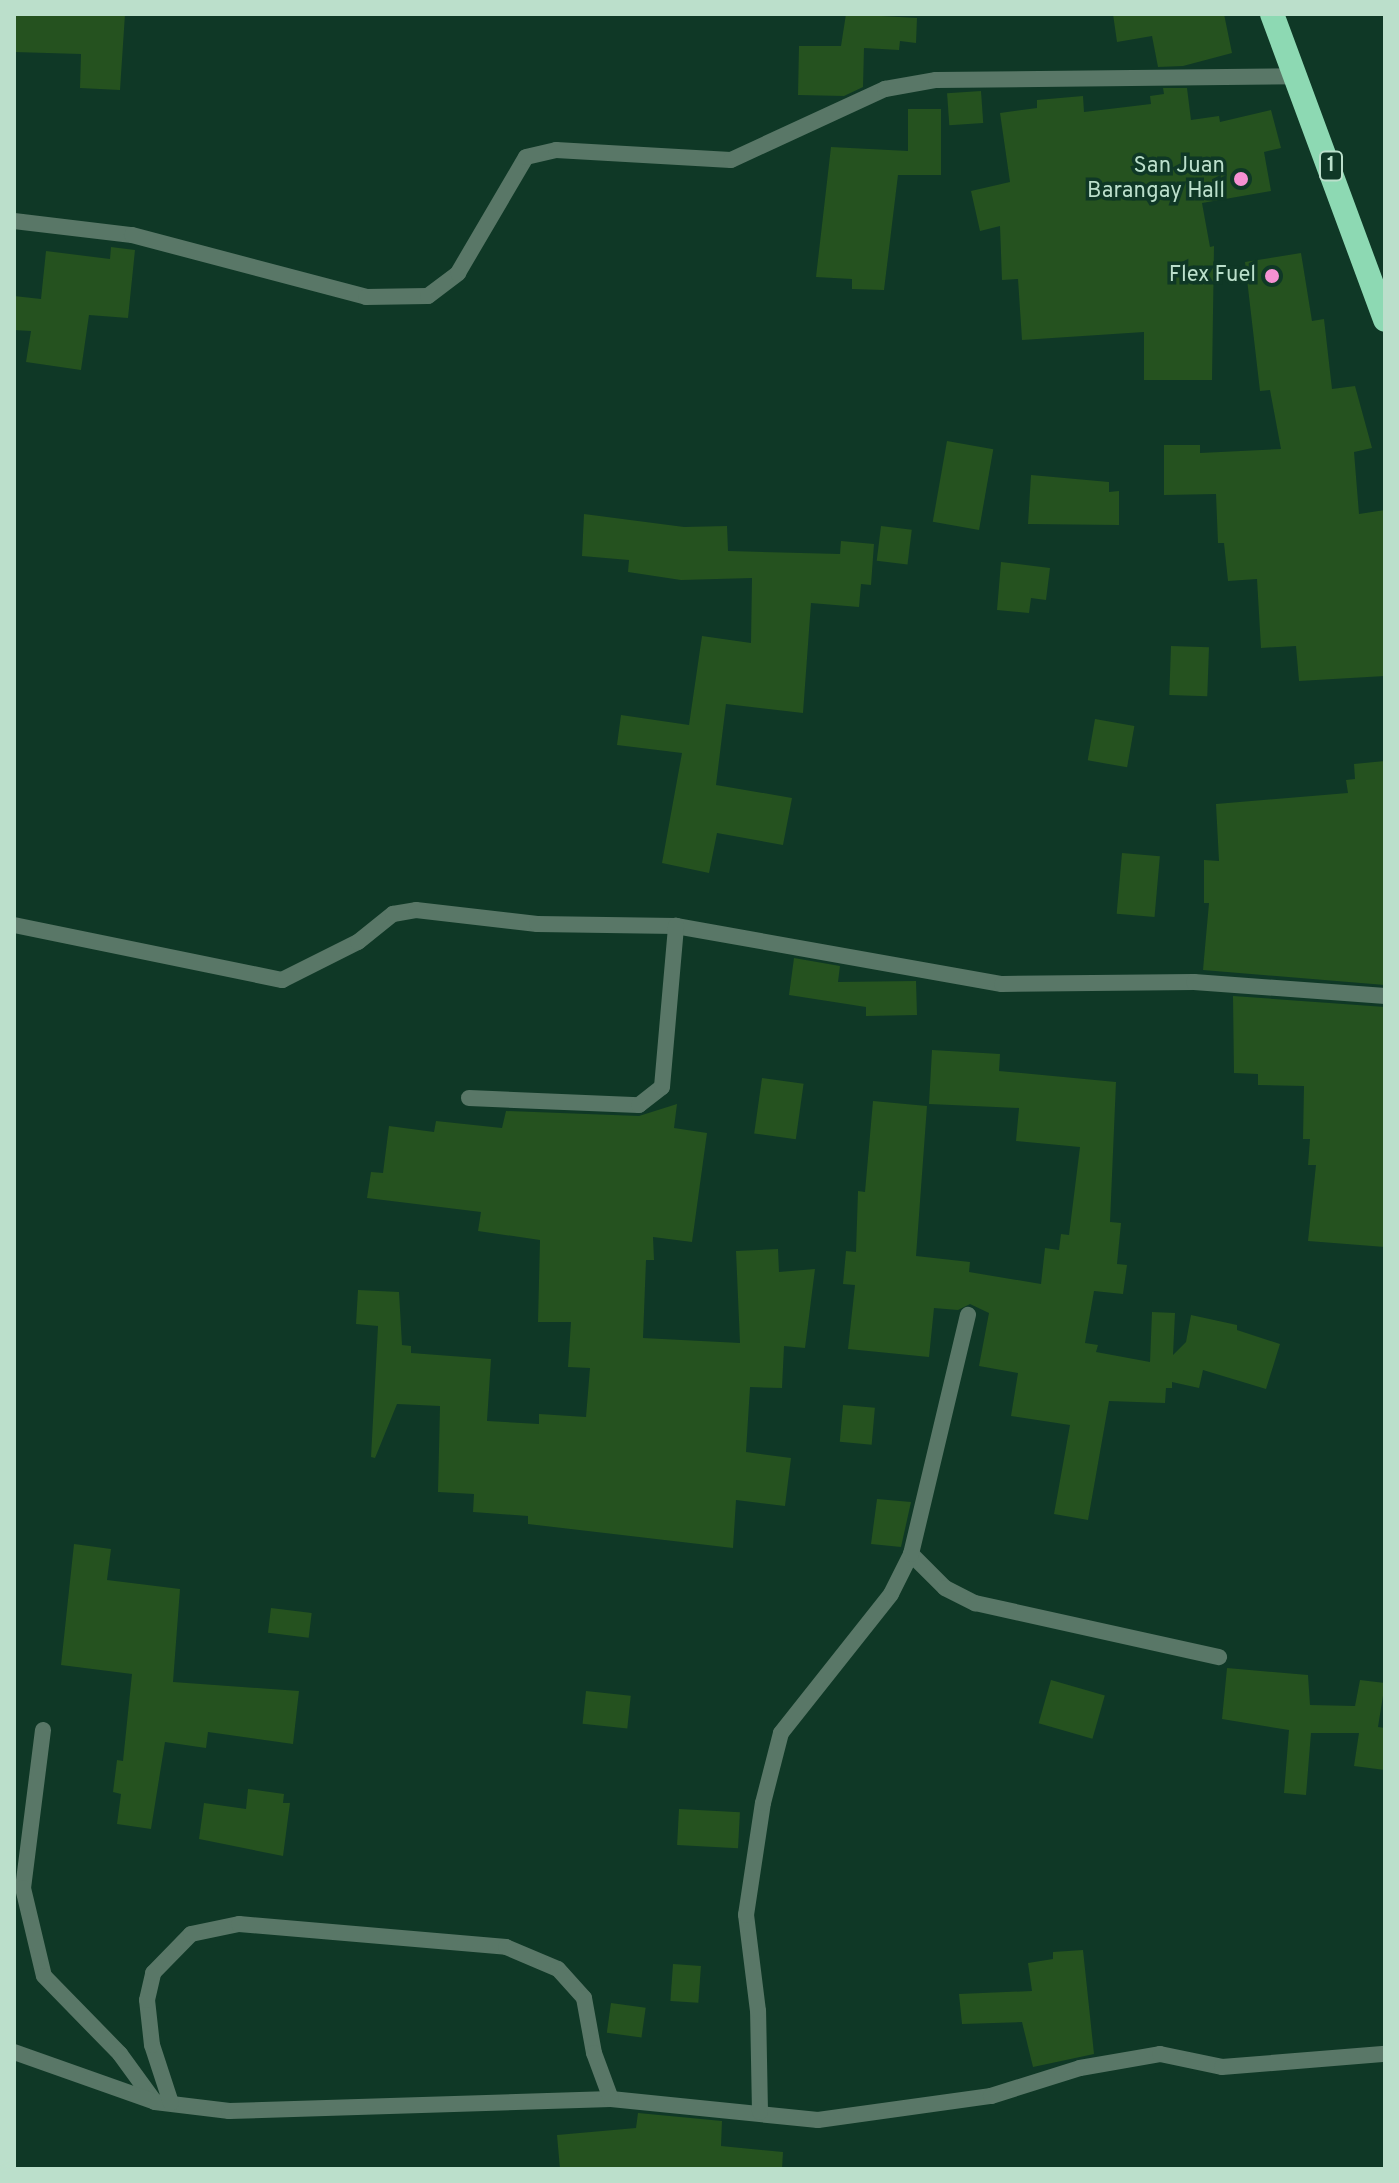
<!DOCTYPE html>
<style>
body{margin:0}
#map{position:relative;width:1399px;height:2183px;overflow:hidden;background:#0f3826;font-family:Overpass,sans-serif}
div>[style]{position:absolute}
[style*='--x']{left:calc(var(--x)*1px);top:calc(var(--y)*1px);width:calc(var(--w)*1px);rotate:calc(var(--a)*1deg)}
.building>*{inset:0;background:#25521f;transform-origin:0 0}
.street>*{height:16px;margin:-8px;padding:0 8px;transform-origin:8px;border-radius:8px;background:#597767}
.highway>*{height:24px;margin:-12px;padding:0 12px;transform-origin:12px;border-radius:12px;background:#8dd9b3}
.dots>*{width:22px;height:22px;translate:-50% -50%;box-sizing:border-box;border:4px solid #0f3826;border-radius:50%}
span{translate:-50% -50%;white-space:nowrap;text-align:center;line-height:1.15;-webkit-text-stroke:7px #0f3826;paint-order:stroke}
.shield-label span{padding:2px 6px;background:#0f3826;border:2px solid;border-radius:6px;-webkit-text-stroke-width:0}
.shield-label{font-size:20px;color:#bbdfcb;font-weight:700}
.poi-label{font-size:22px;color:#bbdfcb}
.right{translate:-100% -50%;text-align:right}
.frame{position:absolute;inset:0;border:16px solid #bbdfcb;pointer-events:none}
</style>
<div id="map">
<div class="building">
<div style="clip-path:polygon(14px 14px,125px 14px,120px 90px,80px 88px,81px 54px,14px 52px)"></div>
<div style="clip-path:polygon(846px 14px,917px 18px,916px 43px,900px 41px,899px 50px,864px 48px,863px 87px,844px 96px,798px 95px,799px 46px,841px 46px)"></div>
<div style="clip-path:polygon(1113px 14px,1224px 14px,1232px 53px,1183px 66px,1158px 67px,1152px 36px,1117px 42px)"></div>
<div style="clip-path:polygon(1163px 88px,1187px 88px,1191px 120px,1219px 116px,1220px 122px,1271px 110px,1281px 148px,1264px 152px,1271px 191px,1202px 203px,1210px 247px,1214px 246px,1212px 380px,1144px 380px,1144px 332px,1022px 340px,1018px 279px,1002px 280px,1000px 226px,980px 231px,971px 191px,1010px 182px,1000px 113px,1037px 108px,1037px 100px,1083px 96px,1084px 112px,1151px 104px,1150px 96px,1164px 94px)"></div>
<div style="left:981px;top:91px;width:32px;height:34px;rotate:86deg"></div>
<div style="clip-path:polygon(908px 109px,941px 109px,941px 175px,898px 175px,884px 290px,852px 289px,852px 279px,816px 277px,831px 147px,908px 151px)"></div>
<div style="clip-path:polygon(111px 247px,135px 250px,128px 318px,89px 315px,81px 370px,26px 362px,31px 331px,14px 330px,14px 296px,41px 299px,46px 251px,110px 259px)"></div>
<div style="clip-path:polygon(1301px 253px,1312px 321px,1324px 319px,1332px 389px,1355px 386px,1372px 448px,1354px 452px,1359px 514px,1385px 510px,1385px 676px,1299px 681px,1296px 646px,1261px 648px,1257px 579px,1228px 581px,1224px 543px,1218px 543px,1216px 494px,1164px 495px,1164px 445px,1200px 445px,1200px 453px,1281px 449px,1270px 390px,1260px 391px,1245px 262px)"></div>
<div style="left:947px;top:441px;width:47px;height:82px;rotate:10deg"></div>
<div style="clip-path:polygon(1031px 475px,1109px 482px,1109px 492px,1119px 491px,1119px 525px,1028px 524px)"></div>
<div style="clip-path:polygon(584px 514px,684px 527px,727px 526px,728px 551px,840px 554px,841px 541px,874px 544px,871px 585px,861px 584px,859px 607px,811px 603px,803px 713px,726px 704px,716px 785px,792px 798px,783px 845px,717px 833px,709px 873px,662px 863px,682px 753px,617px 745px,621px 715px,689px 725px,702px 636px,751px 643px,752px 578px,681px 580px,628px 572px,629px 560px,582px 556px)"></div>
<div style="left:881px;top:526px;width:31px;height:35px;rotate:7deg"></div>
<div style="clip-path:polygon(1001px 562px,1050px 568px,1046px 600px,1031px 598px,1029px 613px,997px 610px)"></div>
<div style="left:1171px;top:646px;width:38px;height:49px;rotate:2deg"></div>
<div style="left:1095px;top:719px;width:40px;height:42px;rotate:10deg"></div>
<div style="clip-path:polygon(1385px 761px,1385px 985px,1203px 970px,1209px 903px,1204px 903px,1204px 860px,1219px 861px,1216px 804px,1348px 793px,1346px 780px,1355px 779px,1354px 764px)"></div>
<div style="left:1122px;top:853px;width:38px;height:61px;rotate:5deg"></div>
<div style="clip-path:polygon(794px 958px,840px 966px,838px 982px,916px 981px,917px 1015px,866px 1016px,866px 1007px,789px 995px)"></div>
<div style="clip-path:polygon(1233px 996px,1385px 1007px,1385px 1247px,1308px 1241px,1316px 1165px,1308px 1165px,1310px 1139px,1303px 1139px,1304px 1086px,1258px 1085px,1258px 1074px,1234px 1073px)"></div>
<div style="clip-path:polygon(932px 1050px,1000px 1054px,999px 1071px,1116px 1082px,1110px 1222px,1121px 1223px,1117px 1264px,1127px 1265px,1123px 1294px,1094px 1291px,1085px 1343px,1098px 1345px,1096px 1352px,1150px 1362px,1152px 1312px,1175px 1313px,1173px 1355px,1186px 1342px,1191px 1315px,1237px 1325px,1237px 1330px,1280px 1344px,1266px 1389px,1203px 1370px,1199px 1388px,1172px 1382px,1172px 1388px,1166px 1388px,1165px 1403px,1109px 1401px,1088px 1520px,1054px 1514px,1070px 1425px,1011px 1416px,1018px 1373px,979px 1366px,989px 1313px,970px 1304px,958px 1310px,934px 1308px,929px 1357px,848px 1349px,855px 1285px,843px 1284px,846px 1251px,856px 1252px,858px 1191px,865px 1192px,873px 1101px,927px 1106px,916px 1256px,970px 1262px,969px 1272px,1041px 1284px,1045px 1248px,1059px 1250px,1061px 1234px,1069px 1235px,1080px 1147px,1016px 1141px,1019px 1108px,929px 1104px)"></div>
<div style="left:762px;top:1078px;width:42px;height:56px;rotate:8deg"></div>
<div style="clip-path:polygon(677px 1104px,674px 1128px,707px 1133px,692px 1242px,653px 1237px,654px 1260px,646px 1260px,643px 1338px,740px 1343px,736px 1251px,778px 1249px,779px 1272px,815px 1269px,805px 1348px,784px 1346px,782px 1388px,750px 1387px,746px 1452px,791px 1458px,785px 1506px,736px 1500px,733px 1548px,528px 1524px,528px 1516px,473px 1512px,474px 1494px,438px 1492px,440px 1406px,397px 1404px,375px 1458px,371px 1457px,378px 1326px,356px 1324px,358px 1290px,399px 1292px,402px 1345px,411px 1346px,411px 1353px,491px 1359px,487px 1421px,539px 1424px,539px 1414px,586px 1417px,590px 1368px,568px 1367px,571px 1322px,538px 1322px,540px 1240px,478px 1231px,481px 1212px,367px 1198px,371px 1172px,383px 1173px,389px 1126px,434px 1132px,436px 1121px,502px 1128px,506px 1111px,639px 1116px)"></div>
<div style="left:843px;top:1405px;width:32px;height:37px;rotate:5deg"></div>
<div style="clip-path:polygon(877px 1499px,911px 1502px,901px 1547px,871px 1544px)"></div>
<div style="clip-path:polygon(74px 1544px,111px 1549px,107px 1580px,180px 1589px,173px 1682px,299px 1691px,293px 1744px,208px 1732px,206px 1748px,165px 1742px,151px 1829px,117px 1824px,121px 1794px,113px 1792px,117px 1760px,123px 1761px,132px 1674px,61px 1665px)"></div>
<div style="left:271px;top:1608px;width:41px;height:25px;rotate:7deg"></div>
<div style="clip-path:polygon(1227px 1668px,1308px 1675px,1310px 1705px,1355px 1706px,1360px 1680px,1385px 1683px,1378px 1727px,1385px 1728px,1385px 1770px,1354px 1766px,1359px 1733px,1311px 1733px,1306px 1795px,1284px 1793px,1289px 1730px,1222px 1719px)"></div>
<div style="left:1051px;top:1680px;width:56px;height:45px;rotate:16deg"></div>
<div style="left:586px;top:1691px;width:45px;height:33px;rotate:6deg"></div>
<div style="clip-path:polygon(248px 1789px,284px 1794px,283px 1803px,290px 1803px,283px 1856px,199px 1839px,204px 1803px,246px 1809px)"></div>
<div style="left:679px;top:1809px;width:61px;height:36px;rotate:3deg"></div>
<div style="clip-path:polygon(1083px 1950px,1094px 2054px,1033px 2067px,1022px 2022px,962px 2024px,959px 1994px,1032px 1991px,1028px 1963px,1053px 1959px,1053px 1952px)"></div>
<div style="left:673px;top:1964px;width:28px;height:37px;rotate:4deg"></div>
<div style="left:611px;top:2003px;width:35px;height:30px;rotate:8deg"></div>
<div style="clip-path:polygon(638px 2113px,722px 2121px,721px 2146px,783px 2152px,782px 2169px,560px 2169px,557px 2135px,636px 2128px)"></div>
</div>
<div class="street">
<div style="--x:14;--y:221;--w:119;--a:6.8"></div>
<div style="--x:132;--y:235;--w:242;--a:14.8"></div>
<div style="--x:366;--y:297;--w:62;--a:-0.9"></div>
<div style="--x:428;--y:296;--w:38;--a:-37"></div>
<div style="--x:458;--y:273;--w:134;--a:-59.6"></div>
<div style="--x:526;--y:157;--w:31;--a:-13"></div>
<div style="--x:556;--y:150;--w:175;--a:3.3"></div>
<div style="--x:731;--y:160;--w:170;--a:-24.8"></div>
<div style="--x:885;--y:89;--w:52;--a:-10"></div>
<div style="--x:936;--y:80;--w:361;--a:-0.6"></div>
<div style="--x:14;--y:925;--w:274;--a:11.6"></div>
<div style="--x:282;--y:980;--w:85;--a:-26.6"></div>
<div style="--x:358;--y:942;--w:45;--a:-38.7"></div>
<div style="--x:393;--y:914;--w:23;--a:-10"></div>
<div style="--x:416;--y:910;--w:122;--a:6.6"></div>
<div style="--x:537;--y:924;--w:139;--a:0.8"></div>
<div style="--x:676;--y:926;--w:331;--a:10.1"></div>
<div style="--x:1002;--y:984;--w:192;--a:-0.6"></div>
<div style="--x:1194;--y:982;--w:192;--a:4.2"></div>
<div style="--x:469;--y:1098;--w:170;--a:2.4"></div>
<div style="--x:639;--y:1105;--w:29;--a:-38"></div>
<div style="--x:662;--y:1087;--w:162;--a:-85"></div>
<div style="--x:911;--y:1554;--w:48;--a:45"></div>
<div style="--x:945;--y:1588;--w:34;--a:27"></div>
<div style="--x:975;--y:1603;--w:250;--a:12.5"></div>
<div style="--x:43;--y:1730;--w:159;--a:97.2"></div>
<div style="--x:23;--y:1888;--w:90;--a:76.6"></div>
<div style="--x:44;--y:1976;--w:109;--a:45.7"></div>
<div style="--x:120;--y:2054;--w:59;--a:53.9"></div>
<div style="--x:155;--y:2102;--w:75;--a:6.9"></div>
<div style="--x:229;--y:2111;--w:382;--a:-1.8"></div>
<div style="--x:611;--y:2099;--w:208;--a:5.8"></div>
<div style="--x:818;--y:2120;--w:175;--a:-7.9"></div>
<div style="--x:991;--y:2096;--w:93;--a:-17.5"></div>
<div style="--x:1080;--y:2068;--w:81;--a:-9.9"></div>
<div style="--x:1160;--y:2054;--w:63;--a:11.8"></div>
<div style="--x:1222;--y:2067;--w:164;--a:-4.6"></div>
<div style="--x:14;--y:2052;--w:150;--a:19.5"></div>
<div style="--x:171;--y:2103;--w:61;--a:-108.1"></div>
<div style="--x:152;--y:2045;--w:45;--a:-96.3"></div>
<div style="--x:147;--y:2000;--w:28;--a:-77"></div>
<div style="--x:153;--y:1973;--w:54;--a:-45.7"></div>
<div style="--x:191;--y:1934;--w:49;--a:-11.8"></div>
<div style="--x:239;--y:1924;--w:268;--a:4.9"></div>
<div style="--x:506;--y:1947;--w:56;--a:22.9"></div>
<div style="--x:558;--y:1969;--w:39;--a:48"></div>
<div style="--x:584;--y:1998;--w:56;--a:79.7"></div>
<div style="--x:594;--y:2053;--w:49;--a:69.7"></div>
<div style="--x:760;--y:2112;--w:101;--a:-91.1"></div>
<div style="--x:758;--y:2011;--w:97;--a:-97.1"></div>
<div style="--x:746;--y:1915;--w:113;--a:-81.4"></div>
<div style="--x:763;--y:1803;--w:72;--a:-75.6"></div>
<div style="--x:781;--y:1733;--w:177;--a:-51.6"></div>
<div style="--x:891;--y:1594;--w:45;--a:-63.4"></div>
<div style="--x:911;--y:1554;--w:246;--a:-76.6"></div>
</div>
<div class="highway">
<div style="--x:1272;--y:14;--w:326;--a:69.7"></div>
</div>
<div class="dots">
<div style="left:1241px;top:179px;background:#f591d2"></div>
<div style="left:1272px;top:276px;background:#f591d2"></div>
</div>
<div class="shield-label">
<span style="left:1331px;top:166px">1</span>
</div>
<div class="poi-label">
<span class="right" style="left:1225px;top:179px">San Juan<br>Barangay Hall</span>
<span class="right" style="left:1256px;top:276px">Flex Fuel</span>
</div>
<div class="frame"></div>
</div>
